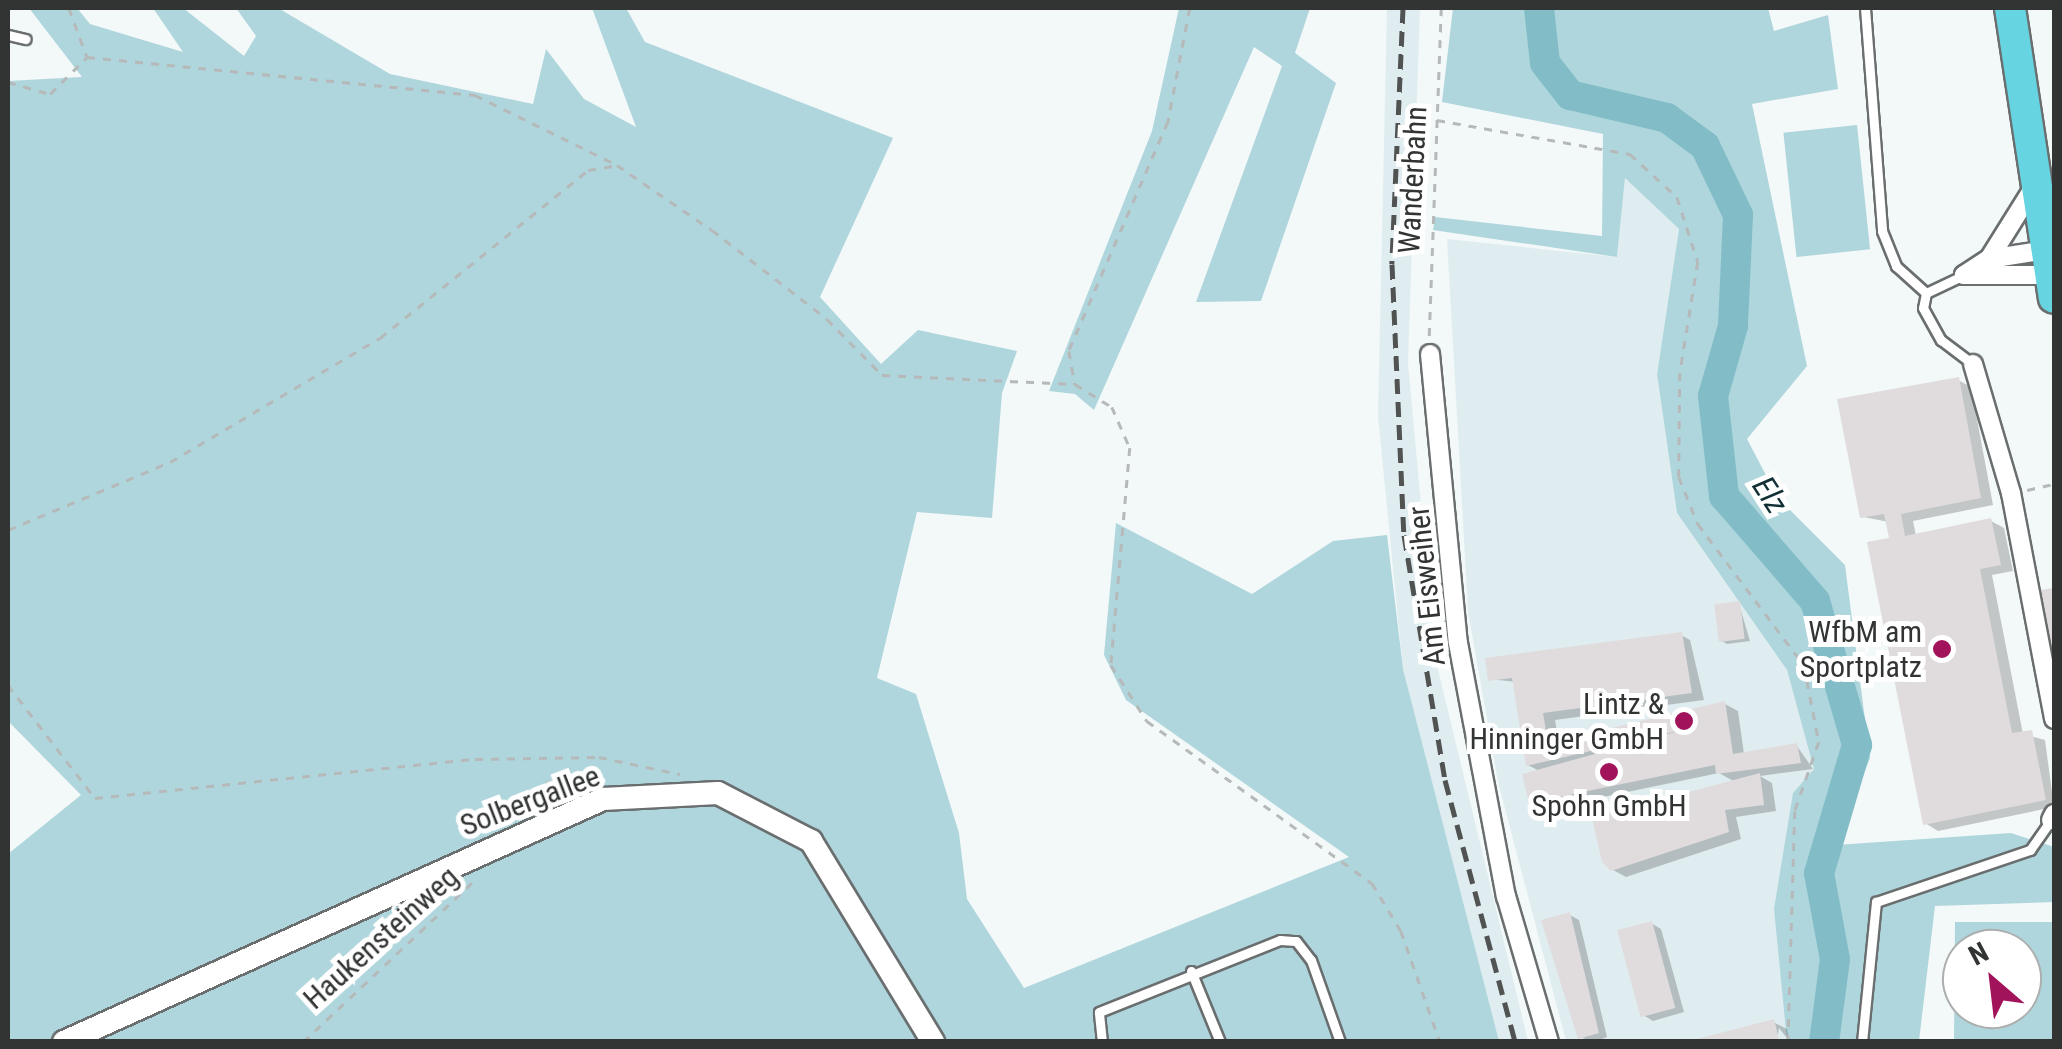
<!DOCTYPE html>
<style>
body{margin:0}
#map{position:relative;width:2062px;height:1049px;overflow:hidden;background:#f3f8f8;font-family:"Roboto Condensed",sans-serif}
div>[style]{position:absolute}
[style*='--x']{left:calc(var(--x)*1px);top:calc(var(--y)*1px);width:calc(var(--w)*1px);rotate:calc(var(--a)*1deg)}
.built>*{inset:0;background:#e0edf0}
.green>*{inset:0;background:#afd6dd;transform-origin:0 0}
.shadow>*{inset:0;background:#0003}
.river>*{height:30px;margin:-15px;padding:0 15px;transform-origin:15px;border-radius:15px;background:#82bdc7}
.building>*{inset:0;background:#e0dcdd;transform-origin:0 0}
.path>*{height:2.5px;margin-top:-1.25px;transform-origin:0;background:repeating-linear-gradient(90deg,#b5b9b9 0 8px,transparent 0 16px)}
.roads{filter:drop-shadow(2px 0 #6a6e6f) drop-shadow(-2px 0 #6a6e6f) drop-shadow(0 2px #6a6e6f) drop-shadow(0 -2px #6a6e6f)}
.service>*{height:9px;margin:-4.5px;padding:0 4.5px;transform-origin:4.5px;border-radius:4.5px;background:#fff}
.minor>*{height:18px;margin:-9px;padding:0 9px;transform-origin:9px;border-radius:9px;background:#fff}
.tertiary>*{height:22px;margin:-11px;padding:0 11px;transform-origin:11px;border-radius:11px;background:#fff}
.primary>*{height:30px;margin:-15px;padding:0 15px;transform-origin:15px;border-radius:15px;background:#67d4e1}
.rail>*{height:5px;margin-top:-2.5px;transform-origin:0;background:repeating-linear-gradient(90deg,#515353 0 15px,transparent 0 23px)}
.dots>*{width:28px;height:28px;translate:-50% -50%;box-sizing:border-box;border:5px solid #fff;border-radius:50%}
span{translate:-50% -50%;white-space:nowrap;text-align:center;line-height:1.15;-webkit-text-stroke:10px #fff;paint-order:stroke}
.street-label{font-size:30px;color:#323434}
.poi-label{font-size:30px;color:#323434}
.right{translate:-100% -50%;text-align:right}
.water-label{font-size:32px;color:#112f34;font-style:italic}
.frame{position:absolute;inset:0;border:10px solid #323434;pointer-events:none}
.north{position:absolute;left:1942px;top:929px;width:100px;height:100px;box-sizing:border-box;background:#fff;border:2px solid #adaeae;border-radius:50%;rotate:332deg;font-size:28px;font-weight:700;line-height:40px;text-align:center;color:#323434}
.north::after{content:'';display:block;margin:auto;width:35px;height:45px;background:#a1145c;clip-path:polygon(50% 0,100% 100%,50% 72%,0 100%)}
</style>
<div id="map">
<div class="built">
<div style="clip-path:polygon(1387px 8px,1420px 8px,1408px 363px,1435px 657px,1528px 1041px,1499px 1041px,1403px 669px,1378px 416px)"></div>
<div style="clip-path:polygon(1625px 177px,1679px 229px,1657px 374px,1677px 513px,1787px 670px,1815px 770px,1787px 1041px,1566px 1041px,1498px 782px,1468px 611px,1447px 239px,1617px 257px)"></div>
</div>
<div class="green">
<div style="clip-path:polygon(29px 8px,77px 8px,90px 24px,183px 52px,153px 8px,183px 8px,244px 56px,256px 36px,236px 8px,278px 8px,390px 74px,533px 104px,546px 49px,584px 99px,636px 127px,592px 8px,626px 8px,645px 42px,893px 138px,820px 297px,881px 364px,918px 330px,1017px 351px,1002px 393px,992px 518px,917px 512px,877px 678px,916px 694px,959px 833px,967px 899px,1024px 988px,1349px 857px,1126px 700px,1104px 655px,1116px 523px,1252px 594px,1333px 541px,1387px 535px,1403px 669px,1499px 1041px,8px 1041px,8px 854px,81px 795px,8px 721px,8px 81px,82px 77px)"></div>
<div style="clip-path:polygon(1179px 8px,1310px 8px,1295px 53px,1336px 83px,1261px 301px,1196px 302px,1282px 66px,1254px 47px,1094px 410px,1075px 394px,1049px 391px,1152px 131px)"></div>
<div style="clip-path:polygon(1453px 8px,1768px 8px,1774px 31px,1828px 15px,1838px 89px,1752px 104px,1807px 366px,1747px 439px,1778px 498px,1845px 565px,1870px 758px,1836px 845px,2011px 833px,2054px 847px,2054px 902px,1935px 906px,1919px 1041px,1787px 1041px,1774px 909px,1793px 793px,1814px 769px,1787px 670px,1677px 513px,1657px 374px,1679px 229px,1625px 178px,1617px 257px,1433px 230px,1435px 217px,1602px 236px,1603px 134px,1442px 102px)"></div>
<div style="left:1857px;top:125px;width:125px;height:74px;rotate:84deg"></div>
<div style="clip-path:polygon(evenodd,1955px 922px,2054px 922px,2054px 1041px,1954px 1041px,1955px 922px,1962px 949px,2022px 949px,2022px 1009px,1962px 1009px,1962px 949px)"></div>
</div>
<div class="shadow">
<div style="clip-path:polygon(1958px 380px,1971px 387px,1993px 505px,1913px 521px,1916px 536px,1991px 521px,2004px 528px,2013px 571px,1992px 575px,2023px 734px,2045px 740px,2054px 807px,1938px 831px,1925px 823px,1889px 522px,1863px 517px)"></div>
<div style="clip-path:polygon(1739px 604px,1750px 641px,1727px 644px,1722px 641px)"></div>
<div style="clip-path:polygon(1681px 635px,1690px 640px,1704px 700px,1555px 720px,1559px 743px,1725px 704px,1738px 711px,1744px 754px,1797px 746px,1813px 769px,1760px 776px,1772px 783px,1776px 811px,1736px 817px,1741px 839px,1626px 877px,1613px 870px,1735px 782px,1719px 773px,1545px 809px,1532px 801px,1541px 772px,1528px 765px,1516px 682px,1490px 679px)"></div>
<div style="clip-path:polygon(1570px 915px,1579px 920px,1607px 1037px,1594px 1042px,1580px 1037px)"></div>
<div style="clip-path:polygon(1651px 923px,1661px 929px,1684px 1012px,1653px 1021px,1643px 1015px)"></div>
<div style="clip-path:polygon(1773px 1022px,1787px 1029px,1790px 1042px,1779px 1028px,1777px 1042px,1684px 1042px)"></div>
</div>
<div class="river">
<div style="--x:1539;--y:8;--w:55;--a:83.8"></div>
<div style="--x:1545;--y:63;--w:41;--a:52"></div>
<div style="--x:1570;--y:95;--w:100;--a:13.3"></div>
<div style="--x:1667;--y:118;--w:47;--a:36.4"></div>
<div style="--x:1705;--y:146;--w:76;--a:64.4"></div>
<div style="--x:1738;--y:215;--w:111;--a:92.6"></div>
<div style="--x:1733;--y:326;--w:73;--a:105.9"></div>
<div style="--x:1713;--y:396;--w:101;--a:83.7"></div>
<div style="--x:1724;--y:496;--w:139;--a:49.1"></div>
<div style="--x:1815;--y:601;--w:150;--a:73.7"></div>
<div style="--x:1857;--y:745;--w:134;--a:106.5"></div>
<div style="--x:1819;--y:873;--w:87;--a:79.5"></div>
<div style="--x:1835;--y:959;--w:84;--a:97.5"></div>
</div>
<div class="building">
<div style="clip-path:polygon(1959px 377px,1981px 498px,1901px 514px,1905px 536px,1991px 518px,2001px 565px,1980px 569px,2012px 733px,2032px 730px,2046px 800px,1923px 825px,1867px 542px,1889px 538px,1884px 514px,1860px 518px,1837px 399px)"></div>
<div style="clip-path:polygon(2054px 588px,2054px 654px,2053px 654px,2040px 590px)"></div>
<div style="left:1740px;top:601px;width:38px;height:26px;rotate:83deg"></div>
<div style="clip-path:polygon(1682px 632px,1692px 693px,1543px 713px,1548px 743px,1725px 701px,1733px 754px,1797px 743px,1801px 763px,1716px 774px,1715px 765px,1529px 803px,1522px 774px,1686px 729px,1526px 766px,1512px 678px,1488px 681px,1485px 658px)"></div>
<div style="clip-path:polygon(1760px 773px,1764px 805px,1725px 810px,1729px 832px,1611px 871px,1602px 862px,1592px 818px)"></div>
<div style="clip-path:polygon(1570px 912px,1599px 1033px,1578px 1039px,1541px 920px)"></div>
<div style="left:1652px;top:921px;width:90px;height:36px;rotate:75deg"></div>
<div style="clip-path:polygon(1774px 1019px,1779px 1039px,1693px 1042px,1693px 1040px)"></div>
</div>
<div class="path">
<div style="--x:69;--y:8;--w:52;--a:69.8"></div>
<div style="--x:1190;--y:8;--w:116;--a:100.9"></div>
<div style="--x:1168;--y:122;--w:249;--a:113.4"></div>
<div style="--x:1069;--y:351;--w:34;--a:80"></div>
<div style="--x:1075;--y:384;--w:44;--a:31.9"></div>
<div style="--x:1112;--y:407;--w:45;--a:66.3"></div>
<div style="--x:1130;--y:448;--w:218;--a:95"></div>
<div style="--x:1111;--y:665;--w:67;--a:57.3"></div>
<div style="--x:1147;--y:721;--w:277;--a:35.8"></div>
<div style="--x:1372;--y:883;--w:56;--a:58.9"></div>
<div style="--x:1401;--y:931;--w:118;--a:70.6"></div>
<div style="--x:8;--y:82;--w:44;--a:15.9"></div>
<div style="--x:50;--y:94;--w:52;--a:-45"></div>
<div style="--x:87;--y:57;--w:390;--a:5.6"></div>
<div style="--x:475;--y:95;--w:158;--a:26.2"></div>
<div style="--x:617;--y:165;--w:115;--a:34.4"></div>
<div style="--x:712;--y:230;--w:145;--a:37.7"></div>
<div style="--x:827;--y:319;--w:78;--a:45.5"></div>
<div style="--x:882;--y:375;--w:193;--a:2.7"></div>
<div style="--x:1437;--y:120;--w:196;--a:10"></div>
<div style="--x:1630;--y:154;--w:64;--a:42.5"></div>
<div style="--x:1677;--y:197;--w:68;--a:72.1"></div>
<div style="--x:1698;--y:262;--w:112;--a:99.2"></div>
<div style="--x:1680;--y:373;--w:104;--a:90.6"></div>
<div style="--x:1679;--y:477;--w:51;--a:68"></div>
<div style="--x:1698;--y:524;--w:176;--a:53.1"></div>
<div style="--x:1804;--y:665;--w:78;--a:79"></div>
<div style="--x:1819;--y:742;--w:73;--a:109.2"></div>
<div style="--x:1795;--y:811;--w:231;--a:91.7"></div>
<div style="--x:1429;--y:336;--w:328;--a:-87.9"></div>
<div style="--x:2027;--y:490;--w:28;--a:-13"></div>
<div style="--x:8;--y:530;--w:176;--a:-22.8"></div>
<div style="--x:170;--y:462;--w:244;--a:-30.6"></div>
<div style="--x:380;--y:338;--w:267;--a:-38.9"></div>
<div style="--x:588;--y:170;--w:25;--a:-9"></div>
<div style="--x:8;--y:685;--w:143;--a:52.4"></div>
<div style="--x:95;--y:798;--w:382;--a:-5.9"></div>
<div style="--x:475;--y:759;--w:124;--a:-0.9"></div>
<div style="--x:599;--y:757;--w:83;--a:11.9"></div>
<div style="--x:528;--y:809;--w:18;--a:-77"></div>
<div style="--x:532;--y:791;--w:17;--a:-31"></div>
<div style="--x:547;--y:782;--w:45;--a:-1.3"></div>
<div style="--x:303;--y:1042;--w:239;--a:-43.3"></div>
</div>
<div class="roads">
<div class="service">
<div style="--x:1865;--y:8;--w:224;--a:85.6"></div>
<div style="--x:1882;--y:231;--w:38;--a:68"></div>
<div style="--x:1896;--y:266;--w:40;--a:42"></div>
<div style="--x:8;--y:35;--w:18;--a:13"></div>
<div style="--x:1964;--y:275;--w:42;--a:154.7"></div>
<div style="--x:1926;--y:293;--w:15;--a:101"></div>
<div style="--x:1923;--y:308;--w:37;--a:61"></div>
<div style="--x:1941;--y:340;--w:40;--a:37"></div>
<div style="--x:1191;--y:971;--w:77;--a:67.8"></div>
<div style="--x:1102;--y:1042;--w:30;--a:-96"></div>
<div style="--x:1099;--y:1012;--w:195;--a:-21.7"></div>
<div style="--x:1280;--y:940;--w:16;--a:4"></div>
<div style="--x:1296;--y:941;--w:24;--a:52"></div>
<div style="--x:1311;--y:960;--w:87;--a:70.5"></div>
<div style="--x:1862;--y:1042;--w:141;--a:-84.3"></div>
<div style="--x:1876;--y:902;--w:163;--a:-18.7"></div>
<div style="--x:2030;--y:850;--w:37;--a:-55"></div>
</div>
<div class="minor">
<div style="--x:1989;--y:259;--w:85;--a:-58"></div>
<div style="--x:1964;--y:275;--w:30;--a:-33"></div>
<div style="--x:1989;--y:259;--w:65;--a:-8.9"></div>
<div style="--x:1964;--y:275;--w:90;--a:0"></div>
<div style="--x:1430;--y:354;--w:290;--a:84.5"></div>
<div style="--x:1458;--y:643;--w:258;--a:79.3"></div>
<div style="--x:1506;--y:896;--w:152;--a:73.6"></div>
<div style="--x:1973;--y:364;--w:134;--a:73.6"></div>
<div style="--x:2011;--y:493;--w:230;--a:79.2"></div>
<div style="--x:2051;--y:820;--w:7;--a:-63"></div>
</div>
<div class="tertiary">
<div style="--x:64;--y:1042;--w:591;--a:-24.27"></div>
<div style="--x:603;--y:799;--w:115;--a:-3"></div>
<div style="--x:718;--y:793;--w:105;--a:27.3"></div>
<div style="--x:811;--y:841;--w:235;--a:58.7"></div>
</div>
<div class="primary">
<div style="--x:2010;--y:8;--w:293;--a:81.4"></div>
</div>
</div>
<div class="rail">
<div style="--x:1403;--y:8;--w:256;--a:92.5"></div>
<div style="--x:1392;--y:264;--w:271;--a:87.5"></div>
<div style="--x:1404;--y:535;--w:248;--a:80.5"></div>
<div style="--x:1445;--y:780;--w:271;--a:75"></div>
</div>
<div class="dots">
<div style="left:1942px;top:649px;background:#a1145c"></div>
<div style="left:1684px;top:721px;background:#a1145c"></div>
<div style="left:1609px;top:772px;background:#a1145c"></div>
</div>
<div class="street-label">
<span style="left:1413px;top:180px;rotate:-87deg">Wanderbahn</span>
<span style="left:1427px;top:586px;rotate:-96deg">Am Eisweiher</span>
<span style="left:530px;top:801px;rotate:-21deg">Solbergallee</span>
<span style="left:381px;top:938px;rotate:-42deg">Haukensteinweg</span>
</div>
<div class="poi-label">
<span class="right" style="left:1922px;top:649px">WfbM am<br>Sportplatz</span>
<span class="right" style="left:1664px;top:721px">Lintz &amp;<br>Hinninger GmbH</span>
<span style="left:1609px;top:806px">Spohn GmbH</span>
</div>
<div class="water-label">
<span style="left:1770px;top:495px;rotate:57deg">Elz</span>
</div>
<div class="frame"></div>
<div class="north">N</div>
</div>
